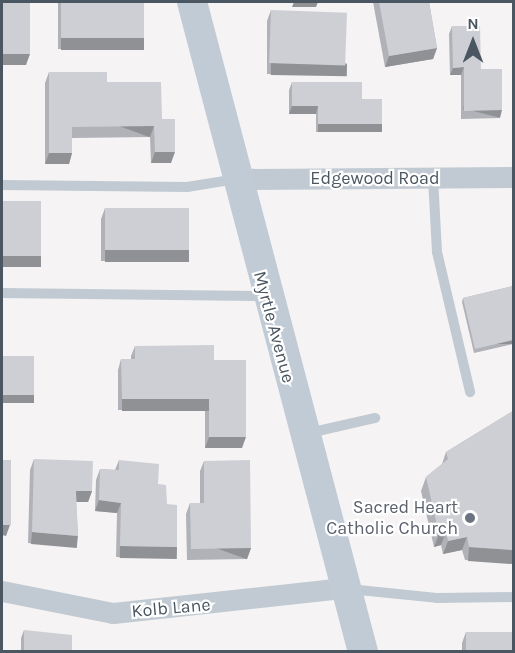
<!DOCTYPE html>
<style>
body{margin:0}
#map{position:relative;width:515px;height:653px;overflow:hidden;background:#f5f3f3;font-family:Karla,sans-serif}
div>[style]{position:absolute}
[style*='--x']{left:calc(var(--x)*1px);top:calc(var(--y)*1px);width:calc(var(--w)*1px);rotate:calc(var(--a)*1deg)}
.lane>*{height:10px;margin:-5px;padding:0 5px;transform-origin:5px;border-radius:5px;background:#c1cad2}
.street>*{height:21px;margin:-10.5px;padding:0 10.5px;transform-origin:10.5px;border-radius:10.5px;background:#c1cad2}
.secondary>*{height:30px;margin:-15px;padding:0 15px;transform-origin:15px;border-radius:15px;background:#c1cbd6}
.wall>*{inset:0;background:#b0b2b7;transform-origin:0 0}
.shaded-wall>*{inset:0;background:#909195;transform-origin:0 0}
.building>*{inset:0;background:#cdcfd5;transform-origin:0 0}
.dots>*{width:16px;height:16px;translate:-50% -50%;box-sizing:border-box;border:3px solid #fff;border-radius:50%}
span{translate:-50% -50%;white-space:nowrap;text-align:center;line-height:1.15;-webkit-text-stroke:4.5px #fff;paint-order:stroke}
.street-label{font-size:18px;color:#4a5661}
.worship-label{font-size:18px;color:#5b616d}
.right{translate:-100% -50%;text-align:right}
.frame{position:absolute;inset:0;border:3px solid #4a5661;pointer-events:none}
.north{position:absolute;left:443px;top:12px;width:60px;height:60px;-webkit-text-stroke:4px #fff;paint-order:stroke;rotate:0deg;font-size:16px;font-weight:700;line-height:24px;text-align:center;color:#4a5661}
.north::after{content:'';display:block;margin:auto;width:21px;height:27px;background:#4a5661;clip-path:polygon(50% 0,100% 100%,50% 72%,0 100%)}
</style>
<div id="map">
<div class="lane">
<div style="--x:433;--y:178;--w:74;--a:86.9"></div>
<div style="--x:437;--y:252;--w:144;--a:76.7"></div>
<div style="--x:2;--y:185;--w:185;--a:0.6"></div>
<div style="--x:187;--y:187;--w:51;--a:-9.1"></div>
<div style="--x:2;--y:293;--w:264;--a:0.7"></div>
<div style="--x:309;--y:433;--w:68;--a:-12.8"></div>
<div style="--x:349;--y:589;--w:88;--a:5.8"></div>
<div style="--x:437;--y:598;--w:77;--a:-0.7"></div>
</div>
<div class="street">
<div style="--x:237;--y:179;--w:277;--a:-0.4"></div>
<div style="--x:2;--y:591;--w:113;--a:11.2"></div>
<div style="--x:113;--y:613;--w:230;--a:-6.2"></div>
</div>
<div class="secondary">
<div style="--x:192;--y:2;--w:672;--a:75.26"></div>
</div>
<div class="wall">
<div style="left:58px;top:2px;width:86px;height:47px"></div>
<div style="clip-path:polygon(373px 2px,429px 2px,437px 48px,433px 59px,385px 67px)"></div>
<div style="clip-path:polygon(271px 10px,347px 64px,343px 75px,267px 74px,267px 21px)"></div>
<div style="clip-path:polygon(452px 26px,481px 69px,500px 118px,461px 119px,461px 75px,450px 75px,449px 34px)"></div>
<div style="clip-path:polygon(49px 72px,107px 82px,162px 119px,171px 163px,151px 163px,150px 137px,72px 138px,72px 153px,69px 164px,45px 164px,45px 83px)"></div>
<div style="clip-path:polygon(292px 82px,362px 99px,379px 132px,316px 132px,316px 114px,289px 114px,289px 90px)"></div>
<div style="clip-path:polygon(105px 208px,189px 250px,185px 261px,101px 261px,101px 219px)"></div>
<div style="clip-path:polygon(513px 286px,513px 344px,474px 353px,462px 302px,463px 298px)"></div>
<div style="clip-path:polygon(135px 346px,214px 360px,242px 448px,205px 448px,205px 410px,118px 410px,118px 370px,121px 359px,131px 359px,131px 356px)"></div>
<div style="clip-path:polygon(513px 411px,513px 563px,465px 560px,462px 550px,443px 554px,441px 545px,434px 547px,421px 491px,426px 477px,442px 464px,446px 452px)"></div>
<div style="clip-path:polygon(34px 459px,92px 491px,88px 502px,76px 502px,78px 536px,74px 547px,28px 543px,30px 470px)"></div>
<div style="clip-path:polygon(119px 460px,158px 484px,167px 504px,173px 558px,116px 557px,117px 513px,95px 511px,96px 480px,100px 469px,115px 470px)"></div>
<div style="clip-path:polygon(204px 461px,251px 548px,247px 559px,187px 560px,186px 514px,190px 503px,200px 503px,200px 471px)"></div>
<div style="clip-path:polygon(24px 630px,72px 651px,21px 651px,21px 638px)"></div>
<div style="clip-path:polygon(466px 632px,513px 651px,462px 651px,462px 643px)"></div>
</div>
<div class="shaded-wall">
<div style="clip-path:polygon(294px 2px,318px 2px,316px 7px,292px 7px)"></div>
<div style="left:61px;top:38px;width:83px;height:12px"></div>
<div style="clip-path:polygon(437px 48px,433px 59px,385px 67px,389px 56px)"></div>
<div style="clip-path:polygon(2px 54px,30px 54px,26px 65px,2px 65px)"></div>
<div style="left:271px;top:63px;width:76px;height:12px;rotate:1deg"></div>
<div style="clip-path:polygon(464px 67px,461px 75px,450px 75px,453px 68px)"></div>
<div style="clip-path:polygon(292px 106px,318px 106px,316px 114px,289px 114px)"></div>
<div style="left:502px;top:110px;width:8px;height:38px;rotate:104deg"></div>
<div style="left:318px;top:124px;width:64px;height:8px"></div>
<div style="left:154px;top:126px;width:12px;height:82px;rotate:110deg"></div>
<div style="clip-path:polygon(155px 152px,175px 152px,171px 163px,151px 163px)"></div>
<div style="clip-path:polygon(49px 153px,72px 153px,69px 164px,45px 164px)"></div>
<div style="left:105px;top:250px;width:84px;height:12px"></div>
<div style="left:2px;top:256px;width:39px;height:11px"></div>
<div style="left:513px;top:340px;width:4px;height:39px;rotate:90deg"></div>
<div style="left:2px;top:395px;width:32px;height:8px"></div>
<div style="left:122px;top:399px;width:87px;height:12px"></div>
<div style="clip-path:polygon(209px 437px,246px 437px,242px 448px,205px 448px)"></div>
<div style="clip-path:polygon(76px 491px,92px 491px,88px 502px,72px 502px)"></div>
<div style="clip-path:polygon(99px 500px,121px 503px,117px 513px,95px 511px)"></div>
<div style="clip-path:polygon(2px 525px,10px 525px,6px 536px,2px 535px)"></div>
<div style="left:32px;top:532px;width:46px;height:12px;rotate:5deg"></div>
<div style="clip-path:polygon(446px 532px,441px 545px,434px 547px,439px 534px)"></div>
<div style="clip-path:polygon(467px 537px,462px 550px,443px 554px,448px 541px)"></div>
<div style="left:120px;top:546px;width:57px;height:12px;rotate:1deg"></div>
<div style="left:469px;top:547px;width:44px;height:14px;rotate:4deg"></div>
<div style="left:251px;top:548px;width:12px;height:60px;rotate:110deg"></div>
</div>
<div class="building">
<div style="left:2px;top:2px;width:28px;height:52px"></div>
<div style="left:61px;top:2px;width:83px;height:36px"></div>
<div style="clip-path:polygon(379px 2px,429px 2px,437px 48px,389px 56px)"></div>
<div style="left:271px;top:10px;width:76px;height:53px;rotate:2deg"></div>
<div style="clip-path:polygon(452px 26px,480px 26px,481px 69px,502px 69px,502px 110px,464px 111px,464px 67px,453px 68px)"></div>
<div style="clip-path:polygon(49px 72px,107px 72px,107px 82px,161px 82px,162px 119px,175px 119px,175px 152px,155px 152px,154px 126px,72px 127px,72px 153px,49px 153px)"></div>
<div style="clip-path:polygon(292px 82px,362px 82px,362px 99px,382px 99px,382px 124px,318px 124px,318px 106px,292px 106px)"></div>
<div style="left:2px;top:201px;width:39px;height:55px"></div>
<div style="left:105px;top:208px;width:84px;height:42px"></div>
<div style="clip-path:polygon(513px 286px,513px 340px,475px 349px,463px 298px)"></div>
<div style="clip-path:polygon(214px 345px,214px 360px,246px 360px,246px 437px,209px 437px,209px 399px,122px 399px,121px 359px,135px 359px,135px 346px)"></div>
<div style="left:2px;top:356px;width:32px;height:39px"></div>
<div style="clip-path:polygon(513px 411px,513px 550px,469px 547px,467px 537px,448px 541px,446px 532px,439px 534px,426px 477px,448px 459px,446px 452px)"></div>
<div style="clip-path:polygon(34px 459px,93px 461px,92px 491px,76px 491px,78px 536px,32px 532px)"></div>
<div style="left:2px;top:460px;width:9px;height:65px"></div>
<div style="clip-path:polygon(119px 460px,159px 464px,158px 484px,166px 485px,167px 504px,177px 505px,177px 547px,120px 546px,121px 503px,99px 500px,100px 469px,119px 470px)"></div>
<div style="clip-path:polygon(250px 460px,251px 548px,191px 549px,190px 503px,204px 503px,204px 461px)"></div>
<div style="clip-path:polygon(24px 630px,72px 635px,72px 651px,24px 651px)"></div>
<div style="left:466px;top:632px;width:47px;height:19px"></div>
</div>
<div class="dots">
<div style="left:470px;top:518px;background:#6b7280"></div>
</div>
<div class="street-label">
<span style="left:375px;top:178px">Edgewood Road</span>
<span style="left:274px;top:327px;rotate:75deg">Myrtle Avenue</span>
<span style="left:171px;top:608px;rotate:-5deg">Kolb Lane</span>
</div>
<div class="worship-label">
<span class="right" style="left:458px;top:518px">Sacred Heart<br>Catholic Church</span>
</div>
<div class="frame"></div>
<div class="north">N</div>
</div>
